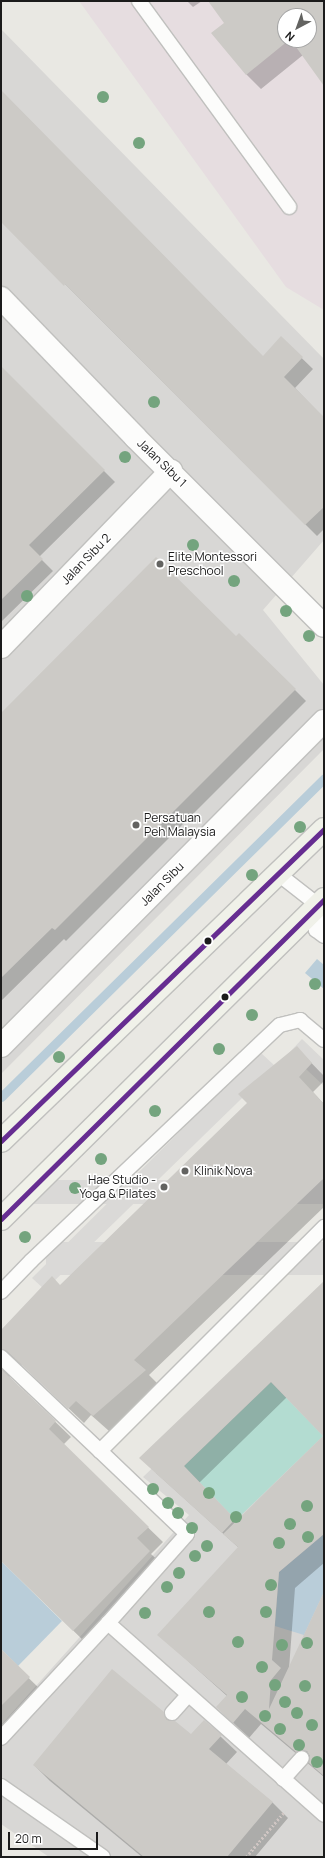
<!DOCTYPE html>
<style>
body{margin:0}
#map{position:relative;width:325px;height:1858px;overflow:hidden;background:#e9e8e3;font-family:Manrope,sans-serif}
div>[style]{position:absolute}
[style*='--x']{left:calc(var(--x)*1px);top:calc(var(--y)*1px);width:calc(var(--w)*1px);rotate:calc(var(--a)*1deg)}
.residential>*{inset:0;background:#d8d7d5}
.industrial>*{inset:0;background:#e6dde0}
.pitch>*{inset:0;background:#b3dcd1;transform-origin:0 0}
.parking>*{inset:0;background:#dad9d7;transform-origin:0 0}
.water>*{inset:0;background:#b9cdd9}
.shadow>*{inset:0;background:#0003}
.stream>*{height:9px;margin:-4.5px;padding:0 4.5px;transform-origin:4.5px;border-radius:4.5px;background:#b9cdd9}
.building>*{inset:0;background:#cccac6}
.path>*{height:2.5px;margin-top:-1.25px;transform-origin:0;background:repeating-linear-gradient(90deg,#cfc6c3 0 2px,transparent 0 4px)}
.roads{filter:drop-shadow(1px 0 #c0c0be) drop-shadow(-1px 0 #c0c0be) drop-shadow(0 1px #c0c0be) drop-shadow(0 -1px #c0c0be)}
.lane>*{height:14px;margin:-7px;padding:0 7px;transform-origin:7px;border-radius:7px;background:#fcfcfb}
.street>*{height:22px;margin:-11px;padding:0 11px;transform-origin:11px;border-radius:11px;background:#fcfcfb}
.secondary>*{height:22px;margin:-11px;padding:0 11px;transform-origin:11px;border-radius:11px;background:#f0f1e9}
.bus-1>*{height:5px;margin:-2.5px;padding:0 2.5px;transform-origin:2.5px;border-radius:2.5px;background:#662d91}
.trees>*{width:12px;height:12px;margin:-6px;border-radius:50%;background:#74a47e}
.dots>*{width:11px;height:11px;translate:-50% -50%;box-sizing:border-box;border:2px solid #fff;border-radius:50%}
span{translate:-50% -50%;white-space:nowrap;text-align:center;line-height:1.15;-webkit-text-stroke:3px #fff;paint-order:stroke}
.street-label{font-size:12px;color:#1b1b1b}
.poi-label{font-size:12px;color:#1b1b1b}
.left{translate:0 -50%;text-align:left}
.right{translate:-100% -50%;text-align:right}
.frame{position:absolute;inset:0;border:2px solid #1b1b1b;pointer-events:none}
.north{position:absolute;left:277px;top:8px;width:40px;height:40px;box-sizing:border-box;background:#fff;border:1px solid #a4a4a4;border-radius:50%;rotate:221deg;font-size:11px;font-weight:700;line-height:16px;text-align:center;color:#1b1b1b}
.north::after{content:'';display:block;margin:auto;width:14px;height:18px;background:#636361;clip-path:polygon(50% 0,100% 100%,50% 72%,0 100%)}
.scale{position:absolute;left:8px;top:1832px;width:90px;height:18px;box-sizing:border-box;border:2px solid #1b1b1b;border-top:0;padding-left:5px;font-size:12px;line-height:14px;white-space:nowrap;color:#1b1b1b;-webkit-text-stroke:3px #fff;paint-order:stroke}
</style>
<div id="map">
<div class="residential">
<div style="clip-path:polygon(1px 29px,324px 359px,324px 540px,263px 610px,324px 685px,324px 749px,1px 1074px)"></div>
<div style="clip-path:polygon(324px 1303px,324px 1857px,49px 1857px,1px 1824px,1px 1725px,189px 1515px,143px 1477px)"></div>
</div>
<div class="industrial">
<div style="clip-path:polygon(evenodd,79px 1px,324px 1px,324px 310px,286px 287px,79px 1px,285px 16px,309px 16px,309px 40px,285px 40px,285px 16px)"></div>
</div>
<div class="pitch">
<div style="left:271px;top:1382px;width:75px;height:121px;rotate:46deg"></div>
</div>
<div class="parking">
<div style="clip-path:polygon(302px 1039px,324px 1060px,324px 1086px,289px 1053px)"></div>
<div style="clip-path:polygon(260px 1052px,275px 1066px,45px 1290px,32px 1278px)"></div>
<div style="left:324px;top:1180px;width:24px;height:301px;rotate:90deg"></div>
<div style="left:324px;top:1242px;width:33px;height:278px;rotate:90deg"></div>
</div>
<div class="water">
<div style="clip-path:polygon(317px 959px,324px 965px,324px 989px,305px 973px)"></div>
<div style="clip-path:polygon(324px 1534px,324px 1592px,304px 1635px,275px 1626px,279px 1572px)"></div>
<div style="clip-path:polygon(1px 1561px,62px 1621px,18px 1666px,1px 1649px)"></div>
</div>
<div class="shadow">
<div style="clip-path:polygon(187px 1px,202px 1px,193px 7px)"></div>
<div style="clip-path:polygon(evenodd,209px 1px,324px 1px,324px 84px,303px 55px,261px 89px,246px 74px,225px 23px,209px 1px,285px 16px,309px 16px,309px 40px,285px 40px,285px 16px)"></div>
<div style="clip-path:polygon(1px 91px,263px 357px,281px 338px,313px 369px,295px 388px,324px 418px,324px 529px,317px 536px,1px 220px)"></div>
<div style="clip-path:polygon(1px 368px,115px 482px,39px 557px,53px 571px,1px 622px)"></div>
<div style="clip-path:polygon(239px 634px,306px 701px,66px 941px,64px 939px,1px 1001px,1px 715px,236px 638px)"></div>
<div style="clip-path:polygon(297px 1048px,324px 1076px,324px 1081px,313px 1092px,324px 1104px,324px 1207px,149px 1375px,160px 1386px,109px 1431px,91px 1415px,84px 1423px,23px 1365px,14px 1363px,7px 1370px,10px 1378px,71px 1437px,63px 1445px,163px 1542px,151px 1554px,165px 1567px,89px 1646px,1px 1560px,1px 1331px,60px 1286px,248px 1103px)"></div>
<div style="clip-path:polygon(324px 1282px,324px 1436px,287px 1397px,199px 1483px,237px 1522px,324px 1437px,324px 1563px,295px 1588px,289px 1669px,324px 1594px,324px 1777px,261px 1724px,249px 1738px,217px 1707px,227px 1696px,159px 1635px,239px 1548px,156px 1473px)"></div>
<div style="clip-path:polygon(1px 1651px,44px 1693px,1px 1736px)"></div>
<div style="clip-path:polygon(163px 1712px,191px 1735px,204px 1721px,237px 1752px,226px 1764px,272px 1802px,288px 1818px,255px 1857px,142px 1857px,50px 1781px,34px 1765px)"></div>
</div>
<div class="stream">
<div style="--x:1;--y:1097;--w:454;--a:-44.6"></div>
</div>
<div class="building">
<div style="clip-path:polygon(208px 1px,324px 1px,324px 86px,291px 40px,309px 40px,309px 16px,285px 16px,285px 40px,289px 40px,246px 75px,211px 33px,224px 23px)"></div>
<div style="clip-path:polygon(1px 90px,263px 356px,281px 336px,303px 357px,284px 377px,324px 417px,324px 507px,305px 525px,114px 333px,65px 284px,64px 286px,1px 222px)"></div>
<div style="clip-path:polygon(1px 366px,105px 470px,29px 545px,43px 559px,1px 600px)"></div>
<div style="clip-path:polygon(156px 557px,236px 636px,239px 633px,296px 689px,55px 930px,52px 928px,1px 978px,1px 713px)"></div>
<div style="clip-path:polygon(297px 1046px,312px 1063px,299px 1077px,324px 1104px,324px 1178px,134px 1360px,146px 1370px,93px 1416px,76px 1401px,68px 1409px,7px 1351px,1px 1349px,1px 1330px,52px 1276px,60px 1285px,247px 1103px,238px 1094px)"></div>
<div style="clip-path:polygon(324px 1281px,324px 1534px,279px 1572px,272px 1660px,281px 1668px,271px 1680px,269px 1709px,324px 1592px,324px 1776px,309px 1763px,310px 1756px,307px 1751px,300px 1750px,296px 1752px,245px 1709px,233px 1723px,216px 1707px,227px 1695px,157px 1635px,238px 1547px,223px 1534px,323px 1436px,271px 1382px,184px 1466px,235px 1519px,222px 1533px,139px 1458px)"></div>
<div style="clip-path:polygon(1px 1369px,56px 1421px,49px 1429px,149px 1527px,137px 1538px,150px 1551px,73px 1631px,1px 1561px)"></div>
<div style="clip-path:polygon(1px 1649px,30px 1677px,1px 1706px)"></div>
<div style="clip-path:polygon(112px 1669px,164px 1712px,167px 1720px,175px 1721px,191px 1734px,204px 1720px,222px 1735px,209px 1749px,273px 1802px,227px 1857px,144px 1857px,33px 1765px)"></div>
</div>
<div class="path">
<div style="--x:246;--y:1857;--w:60;--a:-49.7"></div>
</div>
<div class="roads">
<div class="lane">
<div style="--x:139;--y:1;--w:255;--a:53.9"></div>
<div style="--x:277;--y:873;--w:52;--a:38"></div>
<div style="--x:318;--y:905;--w:25;--a:95"></div>
<div style="--x:316;--y:930;--w:10;--a:37"></div>
<div style="--x:1;--y:1292;--w:43;--a:-45.9"></div>
<div style="--x:31;--y:1261;--w:343;--a:-43.5"></div>
<div style="--x:280;--y:1025;--w:21;--a:-14"></div>
<div style="--x:300;--y:1020;--w:31;--a:40"></div>
<div style="--x:1;--y:1357;--w:137;--a:43.5"></div>
<div style="--x:100;--y:1451;--w:317;--a:-45"></div>
<div style="--x:108;--y:1623;--w:289;--a:41.6"></div>
<div style="--x:172;--y:1713;--w:24;--a:-48"></div>
<div style="--x:1;--y:1738;--w:157;--a:-47.1"></div>
<div style="--x:108;--y:1623;--w:119;--a:-48.4"></div>
<div style="--x:187;--y:1534;--w:120;--a:-136.3"></div>
<div style="--x:283;--y:1779;--w:28;--a:-48"></div>
<div style="--x:1;--y:1786;--w:124;--a:34.8"></div>
</div>
<div class="street">
<div style="--x:1;--y:298;--w:193;--a:46"></div>
<div style="--x:135;--y:437;--w:267;--a:45"></div>
<div style="--x:1;--y:647;--w:245;--a:-46"></div>
<div style="--x:1;--y:1046;--w:458;--a:-45.2"></div>
</div>
<div class="secondary">
<div style="--x:1;--y:1141;--w:449;--a:-44"></div>
<div style="--x:1;--y:1219;--w:455;--a:-44.7"></div>
</div>
</div>
<div class="bus-1">
<div style="--x:1;--y:1141;--w:449;--a:-44"></div>
<div style="--x:1;--y:1219;--w:455;--a:-44.7"></div>
</div>
<div class="trees">
<div style="left:103px;top:97px"></div>
<div style="left:139px;top:143px"></div>
<div style="left:154px;top:402px"></div>
<div style="left:125px;top:457px"></div>
<div style="left:193px;top:545px"></div>
<div style="left:234px;top:581px"></div>
<div style="left:27px;top:596px"></div>
<div style="left:286px;top:611px"></div>
<div style="left:309px;top:636px"></div>
<div style="left:300px;top:827px"></div>
<div style="left:252px;top:875px"></div>
<div style="left:315px;top:984px"></div>
<div style="left:252px;top:1015px"></div>
<div style="left:219px;top:1049px"></div>
<div style="left:59px;top:1057px"></div>
<div style="left:155px;top:1111px"></div>
<div style="left:101px;top:1159px"></div>
<div style="left:75px;top:1188px"></div>
<div style="left:25px;top:1237px"></div>
<div style="left:153px;top:1489px"></div>
<div style="left:209px;top:1493px"></div>
<div style="left:168px;top:1503px"></div>
<div style="left:307px;top:1506px"></div>
<div style="left:178px;top:1513px"></div>
<div style="left:236px;top:1517px"></div>
<div style="left:290px;top:1524px"></div>
<div style="left:192px;top:1528px"></div>
<div style="left:308px;top:1537px"></div>
<div style="left:279px;top:1543px"></div>
<div style="left:207px;top:1546px"></div>
<div style="left:195px;top:1556px"></div>
<div style="left:179px;top:1573px"></div>
<div style="left:271px;top:1585px"></div>
<div style="left:167px;top:1587px"></div>
<div style="left:209px;top:1612px"></div>
<div style="left:266px;top:1612px"></div>
<div style="left:145px;top:1613px"></div>
<div style="left:238px;top:1642px"></div>
<div style="left:307px;top:1643px"></div>
<div style="left:282px;top:1645px"></div>
<div style="left:262px;top:1667px"></div>
<div style="left:275px;top:1685px"></div>
<div style="left:305px;top:1686px"></div>
<div style="left:242px;top:1697px"></div>
<div style="left:285px;top:1702px"></div>
<div style="left:297px;top:1713px"></div>
<div style="left:265px;top:1716px"></div>
<div style="left:312px;top:1725px"></div>
<div style="left:280px;top:1729px"></div>
<div style="left:299px;top:1745px"></div>
<div style="left:317px;top:1762px"></div>
</div>
<div class="dots">
<div style="left:160px;top:564px;background:#636361"></div>
<div style="left:136px;top:825px;background:#636361"></div>
<div style="left:208px;top:941px;background:#1b1b1b"></div>
<div style="left:225px;top:997px;background:#1b1b1b"></div>
<div style="left:185px;top:1171px;background:#636361"></div>
<div style="left:164px;top:1187px;background:#636361"></div>
</div>
<div class="street-label">
<span style="left:162px;top:463px;rotate:44deg">Jalan Sibu 1</span>
<span style="left:86px;top:559px;rotate:-46deg">Jalan Sibu 2</span>
<span style="left:162px;top:884px;rotate:-45deg">Jalan Sibu</span>
</div>
<div class="poi-label">
<span class="left" style="left:168px;top:564px">Elite Montessori<br>Preschool</span>
<span class="left" style="left:144px;top:825px">Persatuan<br>Peh Malaysia</span>
<span class="left" style="left:194px;top:1171px">Klinik Nova</span>
<span class="right" style="left:156px;top:1187px">Hae Studio -<br>Yoga &amp; Pilates</span>
</div>
<div class="frame"></div>
<div class="north">N</div>
<div class="scale">20 m</div>
</div>
